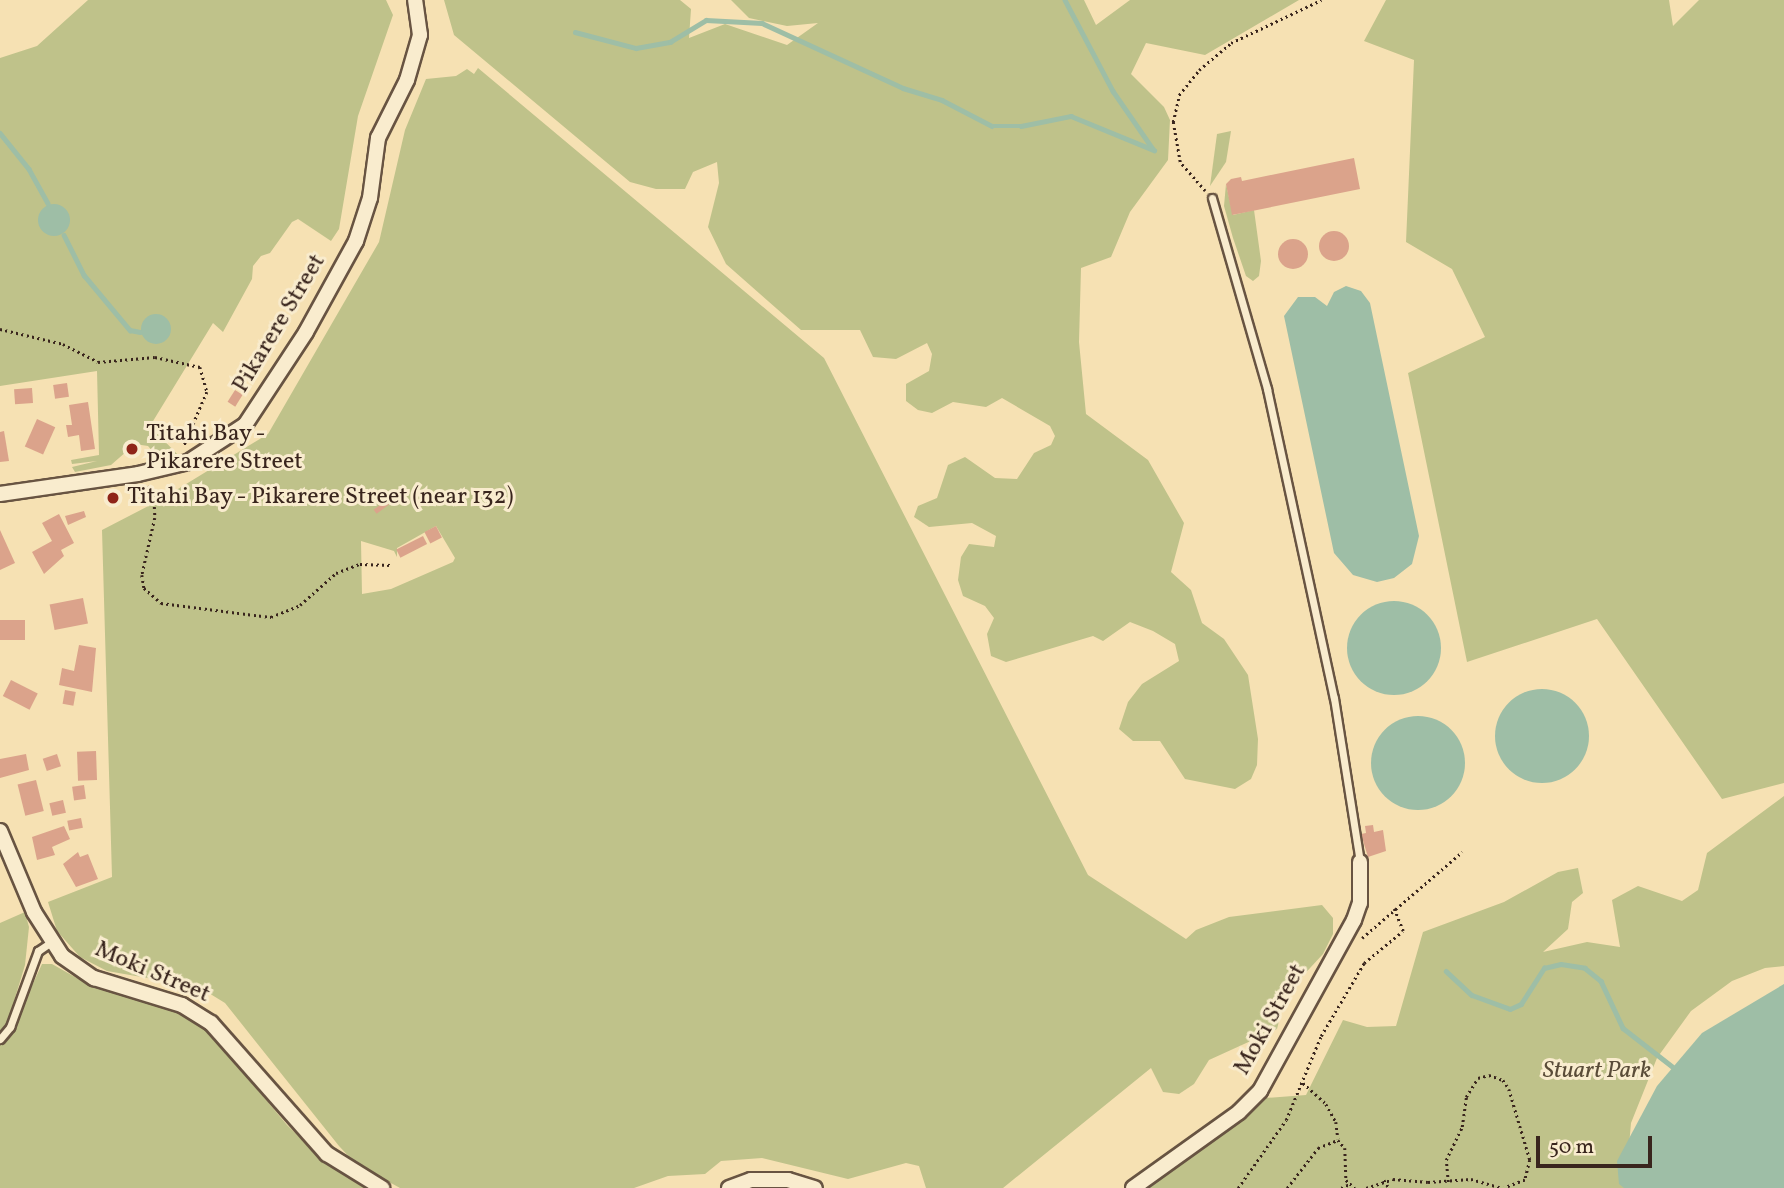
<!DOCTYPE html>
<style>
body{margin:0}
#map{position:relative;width:1784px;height:1188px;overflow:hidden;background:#f6e1b3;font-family:Vollkorn,serif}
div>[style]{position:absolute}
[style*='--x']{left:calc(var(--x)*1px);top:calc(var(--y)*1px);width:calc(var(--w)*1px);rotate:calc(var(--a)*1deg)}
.green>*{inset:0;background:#bfc28a}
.water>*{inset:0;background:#9ebea6}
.round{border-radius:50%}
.stream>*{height:4.5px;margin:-2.25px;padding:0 2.25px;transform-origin:2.25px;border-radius:2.25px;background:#9ebea6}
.building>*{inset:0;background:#dba38b;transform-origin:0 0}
.path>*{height:2.5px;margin-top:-1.25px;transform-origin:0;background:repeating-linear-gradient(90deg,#39251d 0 2px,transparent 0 5.5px)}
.roads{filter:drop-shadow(2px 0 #685442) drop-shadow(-2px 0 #685442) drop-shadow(0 2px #685442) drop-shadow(0 -2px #685442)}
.service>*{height:7px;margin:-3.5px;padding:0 3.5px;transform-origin:3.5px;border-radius:3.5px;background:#f9ecce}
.minor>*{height:14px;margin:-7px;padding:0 7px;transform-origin:7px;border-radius:7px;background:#f9ecce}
.dots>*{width:19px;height:19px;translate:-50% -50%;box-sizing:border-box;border:4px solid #f9ecce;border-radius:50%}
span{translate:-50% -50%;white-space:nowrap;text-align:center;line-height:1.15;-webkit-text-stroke:6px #f9ecce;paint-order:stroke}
.street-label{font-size:24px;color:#39251d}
.poi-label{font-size:24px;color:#39251d}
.left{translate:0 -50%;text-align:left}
.park-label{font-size:24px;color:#5a4c38;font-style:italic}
.scale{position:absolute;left:1536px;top:1136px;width:116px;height:32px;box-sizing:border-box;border:4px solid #39251d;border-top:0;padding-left:9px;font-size:21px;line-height:24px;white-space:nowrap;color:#39251d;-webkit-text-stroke:5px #f9ecce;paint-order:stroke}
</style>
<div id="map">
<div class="green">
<div style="clip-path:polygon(88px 0,386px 0,393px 15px,358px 116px,339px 229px,331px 241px,298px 219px,292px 222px,270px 253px,261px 256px,253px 266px,252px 279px,223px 332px,213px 323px,150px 426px,179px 456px,160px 460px,148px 446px,135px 444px,111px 465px,75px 472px,72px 467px,97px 461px,72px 464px,71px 460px,99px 455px,97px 371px,0 386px,0 58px,37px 46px)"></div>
<div style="clip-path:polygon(444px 0,680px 0,691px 9px,689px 38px,725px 24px,787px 45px,818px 23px,787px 26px,749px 18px,731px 0,1084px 0,1096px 25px,1130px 0,1299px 0,1205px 55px,1146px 43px,1131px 74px,1164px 107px,1170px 120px,1168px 160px,1130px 212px,1111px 257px,1081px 268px,1079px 342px,1086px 414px,1148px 460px,1184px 523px,1171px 572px,1191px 590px,1202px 623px,1224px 639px,1248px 675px,1258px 739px,1257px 765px,1251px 779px,1235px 789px,1185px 779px,1160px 741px,1133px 741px,1119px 729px,1128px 702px,1142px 684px,1179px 661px,1175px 644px,1153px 631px,1130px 622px,1103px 641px,1093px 636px,1006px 662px,991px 656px,987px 634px,994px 618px,985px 606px,963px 596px,958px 580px,961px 557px,969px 544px,994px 547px,996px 536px,972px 523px,929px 527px,914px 517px,918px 506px,937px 498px,948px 465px,965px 457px,995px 478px,1017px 479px,1034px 453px,1051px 445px,1055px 436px,1050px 426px,1002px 398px,986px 407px,953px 402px,932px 413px,918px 410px,906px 401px,906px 384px,929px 371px,932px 354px,927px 343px,896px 359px,873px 357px,860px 330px,801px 330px,726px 264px,708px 227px,719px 183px,717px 162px,693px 172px,685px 189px,656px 189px,630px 182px,454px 35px)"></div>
<div style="clip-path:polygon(1386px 0,1669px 0,1673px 26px,1699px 0,1784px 0,1784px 783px,1722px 799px,1597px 619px,1467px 662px,1408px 373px,1485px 337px,1452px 269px,1406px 242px,1414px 60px,1364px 41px)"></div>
<div style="clip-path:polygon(evenodd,478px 68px,824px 358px,1088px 875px,1186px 939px,1196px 930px,1229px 917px,1322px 905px,1333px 918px,1333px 934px,1323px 954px,1286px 994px,1277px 1029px,1209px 1060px,1194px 1084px,1179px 1094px,1163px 1092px,1151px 1068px,1003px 1188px,926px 1188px,919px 1166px,906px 1163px,848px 1179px,762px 1158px,721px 1161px,705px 1174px,668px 1176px,634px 1188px,400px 1188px,355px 1163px,339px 1146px,225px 1003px,199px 987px,107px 971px,80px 957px,57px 931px,48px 902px,112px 877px,102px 530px,160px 500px,268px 434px,379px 242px,405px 130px,426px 79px,456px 76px,467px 69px,474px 74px,478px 68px,436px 526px,455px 558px,453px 562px,391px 589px,362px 594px,361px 541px,394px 551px,397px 557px,397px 548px,436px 526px)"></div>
<div style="clip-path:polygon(1231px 131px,1226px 162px,1210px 186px,1217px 134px)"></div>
<div style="clip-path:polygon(1226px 184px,1233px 215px,1254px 210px,1261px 261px,1259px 276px,1253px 281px,1246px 276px,1233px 238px,1224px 206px)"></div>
<div style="clip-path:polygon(1784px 796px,1784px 966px,1765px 968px,1732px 981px,1691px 1011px,1657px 1058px,1631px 1123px,1629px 1146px,1639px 1188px,1145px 1188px,1249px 1115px,1265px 1098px,1306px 1095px,1343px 1020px,1367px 1027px,1396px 1026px,1423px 932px,1504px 902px,1558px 872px,1578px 868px,1583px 893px,1572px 902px,1568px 929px,1543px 952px,1587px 942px,1620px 947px,1612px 900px,1638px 886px,1682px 901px,1698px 890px,1707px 853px)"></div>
<div style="clip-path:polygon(25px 912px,29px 927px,25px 965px,8px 1021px,0 1032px,0 923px)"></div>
<div style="clip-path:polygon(42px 964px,52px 964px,91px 986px,175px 1012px,207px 1029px,287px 1125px,323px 1160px,364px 1188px,0 1188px,0 1042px,13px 1027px)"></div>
</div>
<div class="water">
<div class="round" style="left:38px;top:204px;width:32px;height:32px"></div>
<div style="clip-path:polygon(1346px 286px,1361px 291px,1370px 303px,1419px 536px,1412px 564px,1394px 578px,1377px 582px,1353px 575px,1334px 553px,1284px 316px,1298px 297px,1315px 297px,1327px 306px,1334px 292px)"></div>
<div class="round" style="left:141px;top:314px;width:30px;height:30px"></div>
<div class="round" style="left:1347px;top:601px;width:94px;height:94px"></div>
<div class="round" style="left:1495px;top:689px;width:94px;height:94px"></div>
<div class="round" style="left:1371px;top:716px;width:94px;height:94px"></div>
<div style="clip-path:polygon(1784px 984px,1784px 1188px,1624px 1188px,1619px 1184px,1617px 1161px,1657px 1086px,1702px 1033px)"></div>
</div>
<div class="stream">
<div style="--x:1065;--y:0;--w:103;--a:62.2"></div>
<div style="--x:1113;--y:91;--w:70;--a:55.4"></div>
<div style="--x:575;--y:32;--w:63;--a:14.7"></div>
<div style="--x:636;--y:48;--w:35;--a:-10"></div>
<div style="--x:670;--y:42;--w:42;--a:-31.4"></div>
<div style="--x:706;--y:20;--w:56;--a:3.1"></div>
<div style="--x:762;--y:23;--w:155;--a:24.7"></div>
<div style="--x:903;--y:88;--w:41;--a:17.1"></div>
<div style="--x:942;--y:100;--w:56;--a:27.5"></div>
<div style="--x:992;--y:126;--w:29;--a:0"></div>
<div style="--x:1021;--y:126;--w:51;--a:-11.3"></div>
<div style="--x:1071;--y:116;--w:90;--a:22.3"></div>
<div style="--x:0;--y:133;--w:46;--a:51.1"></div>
<div style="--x:29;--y:169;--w:39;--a:61"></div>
<div style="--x:64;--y:235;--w:45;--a:63.4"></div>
<div style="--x:84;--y:275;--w:72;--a:50.1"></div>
<div style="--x:130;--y:330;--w:10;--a:11"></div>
<div style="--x:1446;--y:971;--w:35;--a:43"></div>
<div style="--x:1472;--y:995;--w:40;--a:20.2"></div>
<div style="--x:1510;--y:1009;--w:12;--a:-24"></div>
<div style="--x:1521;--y:1004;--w:43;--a:-57.4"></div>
<div style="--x:1544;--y:968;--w:17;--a:-13"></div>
<div style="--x:1561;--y:964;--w:24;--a:9"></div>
<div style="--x:1585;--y:968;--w:21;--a:39"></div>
<div style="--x:1601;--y:981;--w:52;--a:64.9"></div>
<div style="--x:1623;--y:1028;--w:63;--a:38"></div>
</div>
<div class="building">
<div style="clip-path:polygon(1354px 158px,1360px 189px,1232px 215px,1226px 184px,1231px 179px,1241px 177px,1242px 181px)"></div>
<div class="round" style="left:1319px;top:231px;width:30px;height:30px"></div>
<div class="round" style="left:1278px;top:239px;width:30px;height:30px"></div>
<div style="left:67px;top:383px;width:14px;height:14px;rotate:82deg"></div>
<div style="left:32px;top:388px;width:15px;height:18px;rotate:86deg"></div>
<div style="left:235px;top:390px;width:9px;height:14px;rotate:32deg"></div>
<div style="clip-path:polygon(88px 402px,95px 449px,81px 451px,79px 435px,68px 437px,66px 425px,72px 425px,69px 405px)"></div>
<div style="left:37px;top:419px;width:20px;height:30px;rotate:24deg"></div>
<div style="clip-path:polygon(4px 431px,9px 461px,0 462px,0 432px)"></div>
<div style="left:396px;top:493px;width:5px;height:28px;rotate:53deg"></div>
<div style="clip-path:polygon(84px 511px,86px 517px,68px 525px,65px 516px)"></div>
<div style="clip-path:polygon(59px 514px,74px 543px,61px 550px,64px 556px,44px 574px,32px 552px,52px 541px,42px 523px)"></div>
<div style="left:436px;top:526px;width:13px;height:13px;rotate:63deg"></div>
<div style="clip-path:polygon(0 530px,15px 563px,0 570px)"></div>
<div style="left:423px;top:536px;width:9px;height:30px;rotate:63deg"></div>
<div style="left:83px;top:598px;width:26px;height:34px;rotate:79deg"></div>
<div style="left:0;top:620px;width:25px;height:20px"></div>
<div style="clip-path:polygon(79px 645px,96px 648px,92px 692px,59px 685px,62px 668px,74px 671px)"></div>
<div style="left:11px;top:680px;width:30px;height:18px;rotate:27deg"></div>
<div style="left:65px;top:690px;width:11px;height:14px;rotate:10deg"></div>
<div style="left:96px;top:751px;width:29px;height:19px;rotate:88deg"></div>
<div style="clip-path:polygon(26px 754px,29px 770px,0 778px,0 759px)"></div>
<div style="left:57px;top:754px;width:13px;height:15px;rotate:72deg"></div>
<div style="left:36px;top:780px;width:32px;height:19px;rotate:76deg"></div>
<div style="left:84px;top:785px;width:14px;height:12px;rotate:82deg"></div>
<div style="left:63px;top:800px;width:13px;height:14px;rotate:77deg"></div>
<div style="left:81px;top:818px;width:10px;height:14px;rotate:79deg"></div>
<div style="clip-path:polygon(1373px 825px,1374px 832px,1383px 830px,1386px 851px,1368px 857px,1361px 834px,1366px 833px,1365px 826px)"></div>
<div style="clip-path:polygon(64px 826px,70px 839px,52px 847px,55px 855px,37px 860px,32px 837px)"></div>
<div style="clip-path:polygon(78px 852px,80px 857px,88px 854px,98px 879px,76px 887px,63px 864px)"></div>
</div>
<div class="path">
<div style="--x:1205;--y:191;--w:38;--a:-131"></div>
<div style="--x:1180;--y:162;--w:41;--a:-99.9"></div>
<div style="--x:1173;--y:122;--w:28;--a:-77"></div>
<div style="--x:1179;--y:95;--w:32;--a:-51"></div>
<div style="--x:1199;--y:70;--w:42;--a:-40.2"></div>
<div style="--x:1231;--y:43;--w:100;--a:-25.5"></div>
<div style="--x:0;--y:329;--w:65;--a:13.4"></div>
<div style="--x:63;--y:344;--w:39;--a:27"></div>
<div style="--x:98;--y:362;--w:57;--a:-5"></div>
<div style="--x:155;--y:357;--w:46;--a:12.5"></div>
<div style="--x:200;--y:367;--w:26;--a:74"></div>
<div style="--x:207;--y:392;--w:59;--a:113.1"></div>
<div style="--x:147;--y:486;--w:12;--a:55"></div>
<div style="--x:154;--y:496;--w:22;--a:87"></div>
<div style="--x:155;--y:518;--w:58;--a:102.8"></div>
<div style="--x:142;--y:575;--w:13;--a:81"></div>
<div style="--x:144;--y:588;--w:23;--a:41"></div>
<div style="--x:161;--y:603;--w:111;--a:7.3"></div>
<div style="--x:271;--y:617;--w:31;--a:-22"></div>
<div style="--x:300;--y:605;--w:48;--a:-41.6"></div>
<div style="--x:336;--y:573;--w:26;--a:-21"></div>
<div style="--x:360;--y:564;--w:31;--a:2"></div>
<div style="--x:1362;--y:938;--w:132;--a:-40.7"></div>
<div style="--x:1303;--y:1083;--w:31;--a:42"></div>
<div style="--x:1326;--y:1104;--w:21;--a:61"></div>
<div style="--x:1336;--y:1122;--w:17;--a:83"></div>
<div style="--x:1384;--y:1180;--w:9;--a:58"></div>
<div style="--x:1448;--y:1182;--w:22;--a:-95"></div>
<div style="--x:1446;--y:1160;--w:37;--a:-64"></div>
<div style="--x:1462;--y:1127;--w:30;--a:-82"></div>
<div style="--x:1466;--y:1097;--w:22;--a:-58"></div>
<div style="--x:1478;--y:1078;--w:11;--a:-15"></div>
<div style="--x:1489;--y:1075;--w:15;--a:20"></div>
<div style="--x:1503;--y:1080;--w:11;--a:56"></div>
<div style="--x:1509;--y:1089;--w:74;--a:73.5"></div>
<div style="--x:1530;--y:1160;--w:21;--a:104"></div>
<div style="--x:1525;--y:1180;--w:22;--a:159"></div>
<div style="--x:1238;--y:1188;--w:83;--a:-54.8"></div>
<div style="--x:1286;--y:1120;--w:91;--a:-67.4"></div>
<div style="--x:1321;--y:1036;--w:85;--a:-59.5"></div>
<div style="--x:1364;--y:963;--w:50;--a:-39.4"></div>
<div style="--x:1403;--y:931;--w:24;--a:-112"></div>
<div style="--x:1287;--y:1188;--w:51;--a:-52.2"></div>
<div style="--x:1318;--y:1148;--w:22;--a:-22"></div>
<div style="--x:1338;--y:1140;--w:11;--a:49"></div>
<div style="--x:1345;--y:1148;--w:32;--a:88"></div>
<div style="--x:1346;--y:1180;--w:12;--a:42"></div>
<div style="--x:1341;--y:1188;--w:10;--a:-24"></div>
<div style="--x:1366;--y:1188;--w:28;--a:-18"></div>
<div style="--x:1393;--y:1179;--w:35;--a:5"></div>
<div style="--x:1428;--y:1182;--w:43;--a:-4"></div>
<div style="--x:1471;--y:1179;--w:33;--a:16"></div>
</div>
<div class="roads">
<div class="service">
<div style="--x:1212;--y:198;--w:199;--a:73.9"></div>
<div style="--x:1267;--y:389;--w:316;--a:77.8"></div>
<div style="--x:1334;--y:698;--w:166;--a:81"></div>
<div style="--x:0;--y:1039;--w:16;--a:-50"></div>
<div style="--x:10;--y:1027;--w:81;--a:-69.8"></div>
<div style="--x:38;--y:951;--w:14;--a:-34"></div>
</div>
<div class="minor">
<div style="--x:0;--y:494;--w:139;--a:-8.2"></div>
<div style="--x:138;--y:474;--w:51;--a:-13.5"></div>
<div style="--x:188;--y:462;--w:68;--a:-33"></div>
<div style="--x:245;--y:425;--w:111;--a:-56.7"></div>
<div style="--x:306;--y:332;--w:104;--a:-61.2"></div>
<div style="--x:356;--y:241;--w:45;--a:-72"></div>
<div style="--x:370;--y:198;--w:61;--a:-82.4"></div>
<div style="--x:378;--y:138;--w:65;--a:-63.4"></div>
<div style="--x:407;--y:80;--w:47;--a:-73.9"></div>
<div style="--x:420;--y:35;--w:35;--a:-98"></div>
<div style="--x:0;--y:831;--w:88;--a:67.2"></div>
<div style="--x:34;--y:912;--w:52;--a:57.5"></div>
<div style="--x:62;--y:956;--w:39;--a:35"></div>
<div style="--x:94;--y:978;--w:92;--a:17.1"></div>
<div style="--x:182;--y:1005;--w:34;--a:32"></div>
<div style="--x:211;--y:1023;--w:175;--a:48.5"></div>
<div style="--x:327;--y:1154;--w:65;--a:31.7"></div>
<div style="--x:729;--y:1188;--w:23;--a:-20"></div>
<div style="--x:751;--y:1180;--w:37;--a:0"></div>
<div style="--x:788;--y:1180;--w:28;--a:17"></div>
<div style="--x:1133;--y:1188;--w:130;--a:-35.6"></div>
<div style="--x:1239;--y:1112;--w:30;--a:-45"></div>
<div style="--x:1260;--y:1091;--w:195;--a:-61.2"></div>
<div style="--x:1354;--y:920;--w:18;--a:-71"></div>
<div style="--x:1360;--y:903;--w:41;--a:-90"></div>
</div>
</div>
<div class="dots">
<div style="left:132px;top:449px;background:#8f2418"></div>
<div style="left:113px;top:498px;background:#8f2418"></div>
</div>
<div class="street-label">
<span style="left:280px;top:324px;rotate:-59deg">Pikarere Street</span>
<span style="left:152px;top:973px;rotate:23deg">Moki Street</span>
<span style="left:1271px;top:1020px;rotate:-61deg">Moki Street</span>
</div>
<div class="poi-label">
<span class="left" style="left:146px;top:449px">Titahi Bay -<br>Pikarere Street</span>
<span class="left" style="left:127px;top:498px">Titahi Bay - Pikarere Street (near 132)</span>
</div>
<div class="park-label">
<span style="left:1597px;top:1072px">Stuart Park</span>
</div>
<div class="scale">50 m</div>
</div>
